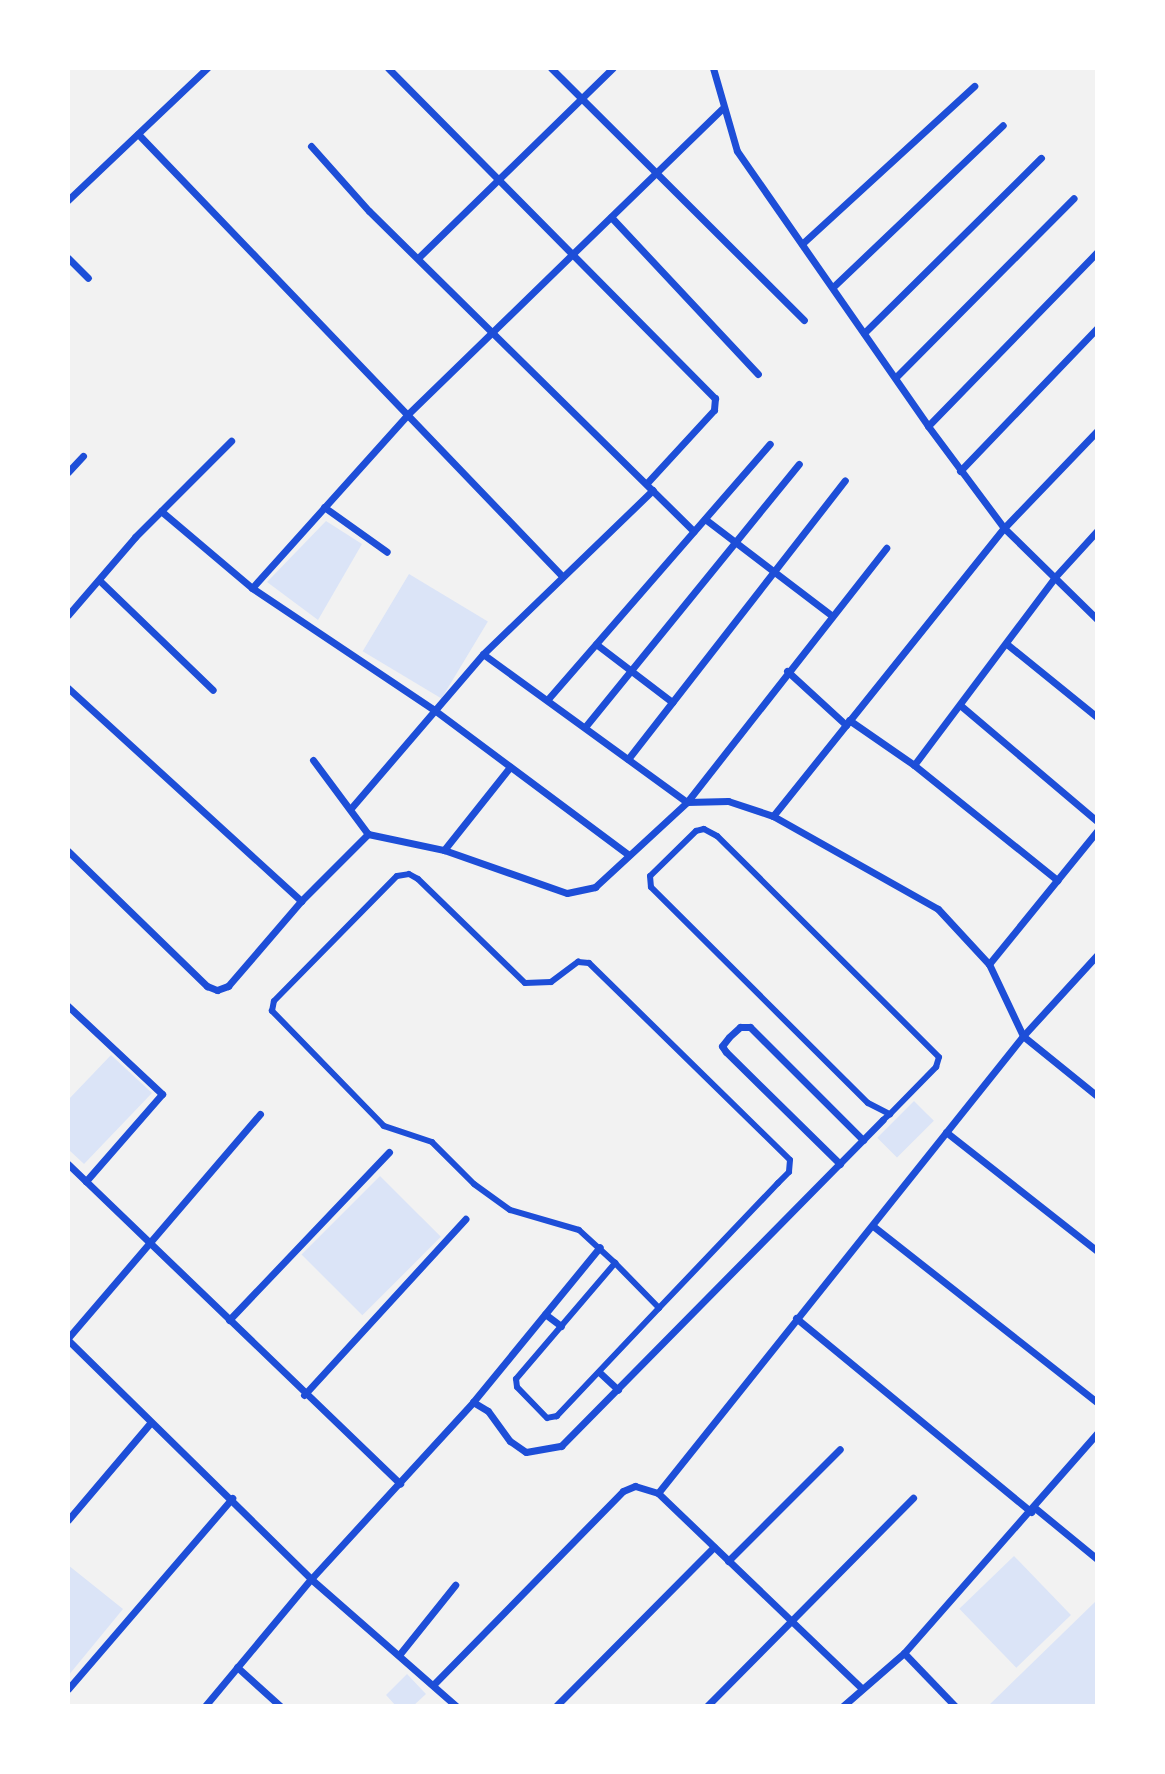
<!DOCTYPE html>
<style>
body{margin:0}
#map{position:relative;width:1165px;height:1774px;overflow:hidden;background:#f2f2f2;font-family:Cabin,sans-serif}
div>[style]{position:absolute}
[style*='--x']{left:calc(var(--x)*1px);top:calc(var(--y)*1px);width:calc(var(--w)*1px);rotate:calc(var(--a)*1deg)}
.green>*{inset:0;background:#dbe4f7;transform-origin:0 0}
.pedestrian>*{height:6px;margin:-3px;padding:0 3px;transform-origin:3px;border-radius:3px;background:#1d4ed8}
.minor>*{height:7px;margin:-3.5px;padding:0 3.5px;transform-origin:3.5px;border-radius:3.5px;background:#1d4ed8}
span{translate:-50% -50%;white-space:nowrap;text-align:center;line-height:1.15;-webkit-text-stroke:5px #fff;paint-order:stroke}
.frame{position:absolute;inset:0;border:70px solid #fff;pointer-events:none}
</style>
<div id="map">
<div class="green">
<div style="clip-path:polygon(326px 521px,362px 544px,318px 620px,267px 582px)"></div>
<div style="left:409px;top:574px;width:92px;height:90px;rotate:31deg"></div>
<div style="clip-path:polygon(111px 1055px,152px 1093px,84px 1164px,68px 1149px,68px 1100px)"></div>
<div style="left:914px;top:1101px;width:28px;height:52px;rotate:45deg"></div>
<div style="left:380px;top:1176px;width:86px;height:111px;rotate:45deg"></div>
<div style="left:1014px;top:1556px;width:82px;height:76px;rotate:46deg"></div>
<div style="clip-path:polygon(68px 1565px,123px 1609px,68px 1676px)"></div>
<div style="clip-path:polygon(1097px 1600px,1097px 1706px,988px 1706px)"></div>
<div style="clip-path:polygon(407px 1674px,426px 1694px,413px 1706px,396px 1706px,386px 1695px)"></div>
</div>
<div class="pedestrian">
<div style="--x:883;--y:1120;--w:9;--a:-41"></div>
<div style="--x:890;--y:1114;--w:66;--a:-45.6"></div>
<div style="--x:936;--y:1067;--w:10;--a:-73"></div>
<div style="--x:939;--y:1057;--w:313;--a:-135.1"></div>
<div style="--x:717;--y:836;--w:15;--a:-152"></div>
<div style="--x:704;--y:829;--w:8;--a:166"></div>
<div style="--x:696;--y:831;--w:64;--a:135.6"></div>
<div style="--x:650;--y:876;--w:11;--a:85"></div>
<div style="--x:651;--y:887;--w:306;--a:44.9"></div>
<div style="--x:868;--y:1103;--w:25;--a:27"></div>
<div style="--x:615;--y:1263;--w:49;--a:-137.5"></div>
<div style="--x:579;--y:1230;--w:72;--a:-163.8"></div>
<div style="--x:510;--y:1210;--w:44;--a:-144.2"></div>
<div style="--x:474;--y:1184;--w:59;--a:-135"></div>
<div style="--x:432;--y:1142;--w:51;--a:-161.6"></div>
<div style="--x:384;--y:1126;--w:161;--a:-134.2"></div>
<div style="--x:272;--y:1011;--w:10;--a:-79"></div>
<div style="--x:274;--y:1001;--w:175;--a:-45.5"></div>
<div style="--x:397;--y:876;--w:12;--a:-9"></div>
<div style="--x:409;--y:874;--w:10;--a:29"></div>
<div style="--x:418;--y:879;--w:149;--a:44.2"></div>
<div style="--x:525;--y:983;--w:26;--a:-2"></div>
<div style="--x:551;--y:982;--w:34;--a:-37"></div>
<div style="--x:578;--y:962;--w:11;--a:5"></div>
<div style="--x:589;--y:963;--w:281;--a:44.4"></div>
<div style="--x:790;--y:1160;--w:12;--a:95"></div>
<div style="--x:789;--y:1172;--w:16;--a:135"></div>
<div style="--x:778;--y:1183;--w:173;--a:133.6"></div>
<div style="--x:659;--y:1308;--w:149;--a:133.4"></div>
<div style="--x:557;--y:1416;--w:10;--a:169"></div>
<div style="--x:547;--y:1418;--w:43;--a:-134.1"></div>
<div style="--x:517;--y:1387;--w:8;--a:-97"></div>
<div style="--x:516;--y:1379;--w:153;--a:-49.5"></div>
<div style="--x:615;--y:1263;--w:63;--a:45.6"></div>
</div>
<div class="minor">
<div style="--x:388;--y:68;--w:465;--a:45.3"></div>
<div style="--x:715;--y:398;--w:12;--a:95"></div>
<div style="--x:714;--y:410;--w:100;--a:132.6"></div>
<div style="--x:551;--y:68;--w:357;--a:44.9"></div>
<div style="--x:713;--y:68;--w:86;--a:73.9"></div>
<div style="--x:737;--y:151;--w:335;--a:55.2"></div>
<div style="--x:928;--y:426;--w:127;--a:53.3"></div>
<div style="--x:1004;--y:528;--w:130;--a:44.4"></div>
<div style="--x:138;--y:134;--w:611;--a:46.19"></div>
<div style="--x:311;--y:146;--w:87;--a:48.3"></div>
<div style="--x:369;--y:211;--w:456;--a:44.6"></div>
<div style="--x:68;--y:200;--w:192;--a:-43.5"></div>
<div style="--x:611;--y:217;--w:215;--a:46.9"></div>
<div style="--x:804;--y:242;--w:231;--a:-42.5"></div>
<div style="--x:68;--y:258;--w:28;--a:45"></div>
<div style="--x:418;--y:258;--w:272;--a:-44.3"></div>
<div style="--x:834;--y:286;--w:233;--a:-43.6"></div>
<div style="--x:864;--y:333;--w:249;--a:-44.7"></div>
<div style="--x:896;--y:377;--w:252;--a:-45.2"></div>
<div style="--x:928;--y:426;--w:243;--a:-45.8"></div>
<div style="--x:960;--y:471;--w:198;--a:-46.2"></div>
<div style="--x:68;--y:472;--w:22;--a:-47"></div>
<div style="--x:324;--y:507;--w:77;--a:35.5"></div>
<div style="--x:161;--y:511;--w:119;--a:40.2"></div>
<div style="--x:252;--y:588;--w:218;--a:33.8"></div>
<div style="--x:433;--y:709;--w:244;--a:36.7"></div>
<div style="--x:705;--y:519;--w:158;--a:37.3"></div>
<div style="--x:99;--y:580;--w:158;--a:44"></div>
<div style="--x:252;--y:588;--w:232;--a:-48.1"></div>
<div style="--x:407;--y:415;--w:439;--a:-44.2"></div>
<div style="--x:68;--y:615;--w:103;--a:-49.3"></div>
<div style="--x:135;--y:537;--w:136;--a:-45"></div>
<div style="--x:596;--y:644;--w:96;--a:37.3"></div>
<div style="--x:1008;--y:645;--w:114;--a:39"></div>
<div style="--x:483;--y:654;--w:252;--a:36"></div>
<div style="--x:687;--y:802;--w:41;--a:-1.4"></div>
<div style="--x:728;--y:801;--w:47;--a:18.4"></div>
<div style="--x:773;--y:816;--w:189;--a:29.4"></div>
<div style="--x:938;--y:909;--w:75;--a:47.2"></div>
<div style="--x:989;--y:964;--w:80;--a:64.7"></div>
<div style="--x:1023;--y:1036;--w:95;--a:39"></div>
<div style="--x:68;--y:688;--w:316;--a:42.4"></div>
<div style="--x:548;--y:699;--w:338;--a:-49"></div>
<div style="--x:960;--y:705;--w:180;--a:40.3"></div>
<div style="--x:849;--y:720;--w:79;--a:34.7"></div>
<div style="--x:914;--y:765;--w:184;--a:38.8"></div>
<div style="--x:846;--y:725;--w:253;--a:-51.3"></div>
<div style="--x:1004;--y:528;--w:134;--a:-46.2"></div>
<div style="--x:585;--y:727;--w:339;--a:-50.9"></div>
<div style="--x:628;--y:759;--w:353;--a:-52.1"></div>
<div style="--x:313;--y:760;--w:92;--a:53.4"></div>
<div style="--x:368;--y:834;--w:78;--a:11.9"></div>
<div style="--x:444;--y:850;--w:130;--a:19.3"></div>
<div style="--x:567;--y:893;--w:29;--a:-12"></div>
<div style="--x:595;--y:887;--w:125;--a:-42.7"></div>
<div style="--x:687;--y:802;--w:323;--a:-51.9"></div>
<div style="--x:914;--y:765;--w:235;--a:-53.1"></div>
<div style="--x:1055;--y:577;--w:62;--a:-47.6"></div>
<div style="--x:352;--y:807;--w:201;--a:-49.4"></div>
<div style="--x:483;--y:654;--w:236;--a:-44"></div>
<div style="--x:773;--y:816;--w:117;--a:-51.3"></div>
<div style="--x:846;--y:725;--w:80;--a:-137.5"></div>
<div style="--x:444;--y:850;--w:106;--a:-51.5"></div>
<div style="--x:68;--y:851;--w:194;--a:44.2"></div>
<div style="--x:207;--y:986;--w:11;--a:22"></div>
<div style="--x:217;--y:990;--w:12;--a:-20"></div>
<div style="--x:228;--y:986;--w:112;--a:-49.3"></div>
<div style="--x:301;--y:901;--w:95;--a:-45"></div>
<div style="--x:989;--y:964;--w:171;--a:-50.9"></div>
<div style="--x:68;--y:1006;--w:129;--a:43.1"></div>
<div style="--x:162;--y:1094;--w:116;--a:131.1"></div>
<div style="--x:946;--y:1132;--w:192;--a:38.2"></div>
<div style="--x:68;--y:1164;--w:461;--a:43.9"></div>
<div style="--x:840;--y:1164;--w:160;--a:-135.5"></div>
<div style="--x:726;--y:1052;--w:7;--a:-124"></div>
<div style="--x:722;--y:1046;--w:11;--a:-52"></div>
<div style="--x:729;--y:1037;--w:15;--a:-42"></div>
<div style="--x:740;--y:1027;--w:10;--a:0"></div>
<div style="--x:750;--y:1027;--w:160;--a:45"></div>
<div style="--x:873;--y:1226;--w:285;--a:38.2"></div>
<div style="--x:545;--y:1314;--w:20;--a:37"></div>
<div style="--x:796;--y:1318;--w:305;--a:39.5"></div>
<div style="--x:229;--y:1320;--w:232;--a:-46.4"></div>
<div style="--x:68;--y:1338;--w:295;--a:-49.4"></div>
<div style="--x:68;--y:1340;--w:341;--a:44.5"></div>
<div style="--x:311;--y:1579;--w:193;--a:41.2"></div>
<div style="--x:599;--y:1372;--w:26;--a:43"></div>
<div style="--x:304;--y:1395;--w:239;--a:-47.5"></div>
<div style="--x:473;--y:1402;--w:17;--a:31"></div>
<div style="--x:488;--y:1411;--w:37;--a:54"></div>
<div style="--x:510;--y:1441;--w:19;--a:35"></div>
<div style="--x:526;--y:1452;--w:36;--a:-10"></div>
<div style="--x:561;--y:1446;--w:458;--a:-45.4"></div>
<div style="--x:658;--y:1493;--w:280;--a:43.8"></div>
<div style="--x:1035;--y:1508;--w:80;--a:39.4"></div>
<div style="--x:68;--y:1520;--w:128;--a:-49.7"></div>
<div style="--x:728;--y:1561;--w:158;--a:-45"></div>
<div style="--x:904;--y:1653;--w:74;--a:46.1"></div>
<div style="--x:399;--y:1655;--w:90;--a:-51.3"></div>
<div style="--x:237;--y:1667;--w:58;--a:42.2"></div>
<div style="--x:434;--y:1684;--w:270;--a:-45.6"></div>
<div style="--x:623;--y:1491;--w:13;--a:-23"></div>
<div style="--x:635;--y:1486;--w:24;--a:17"></div>
<div style="--x:658;--y:1493;--w:585;--a:-51.39"></div>
<div style="--x:1023;--y:1036;--w:110;--a:-47.6"></div>
<div style="--x:68;--y:1689;--w:252;--a:-49.3"></div>
<div style="--x:205;--y:1706;--w:165;--a:-50.2"></div>
<div style="--x:311;--y:1579;--w:240;--a:-47.5"></div>
<div style="--x:473;--y:1402;--w:200;--a:-50.7"></div>
<div style="--x:556;--y:1706;--w:224;--a:-45.2"></div>
<div style="--x:707;--y:1706;--w:293;--a:-45.3"></div>
<div style="--x:843;--y:1706;--w:81;--a:-41"></div>
<div style="--x:904;--y:1653;--w:293;--a:-48.7"></div>
</div>
<div class="frame"></div>
</div>
